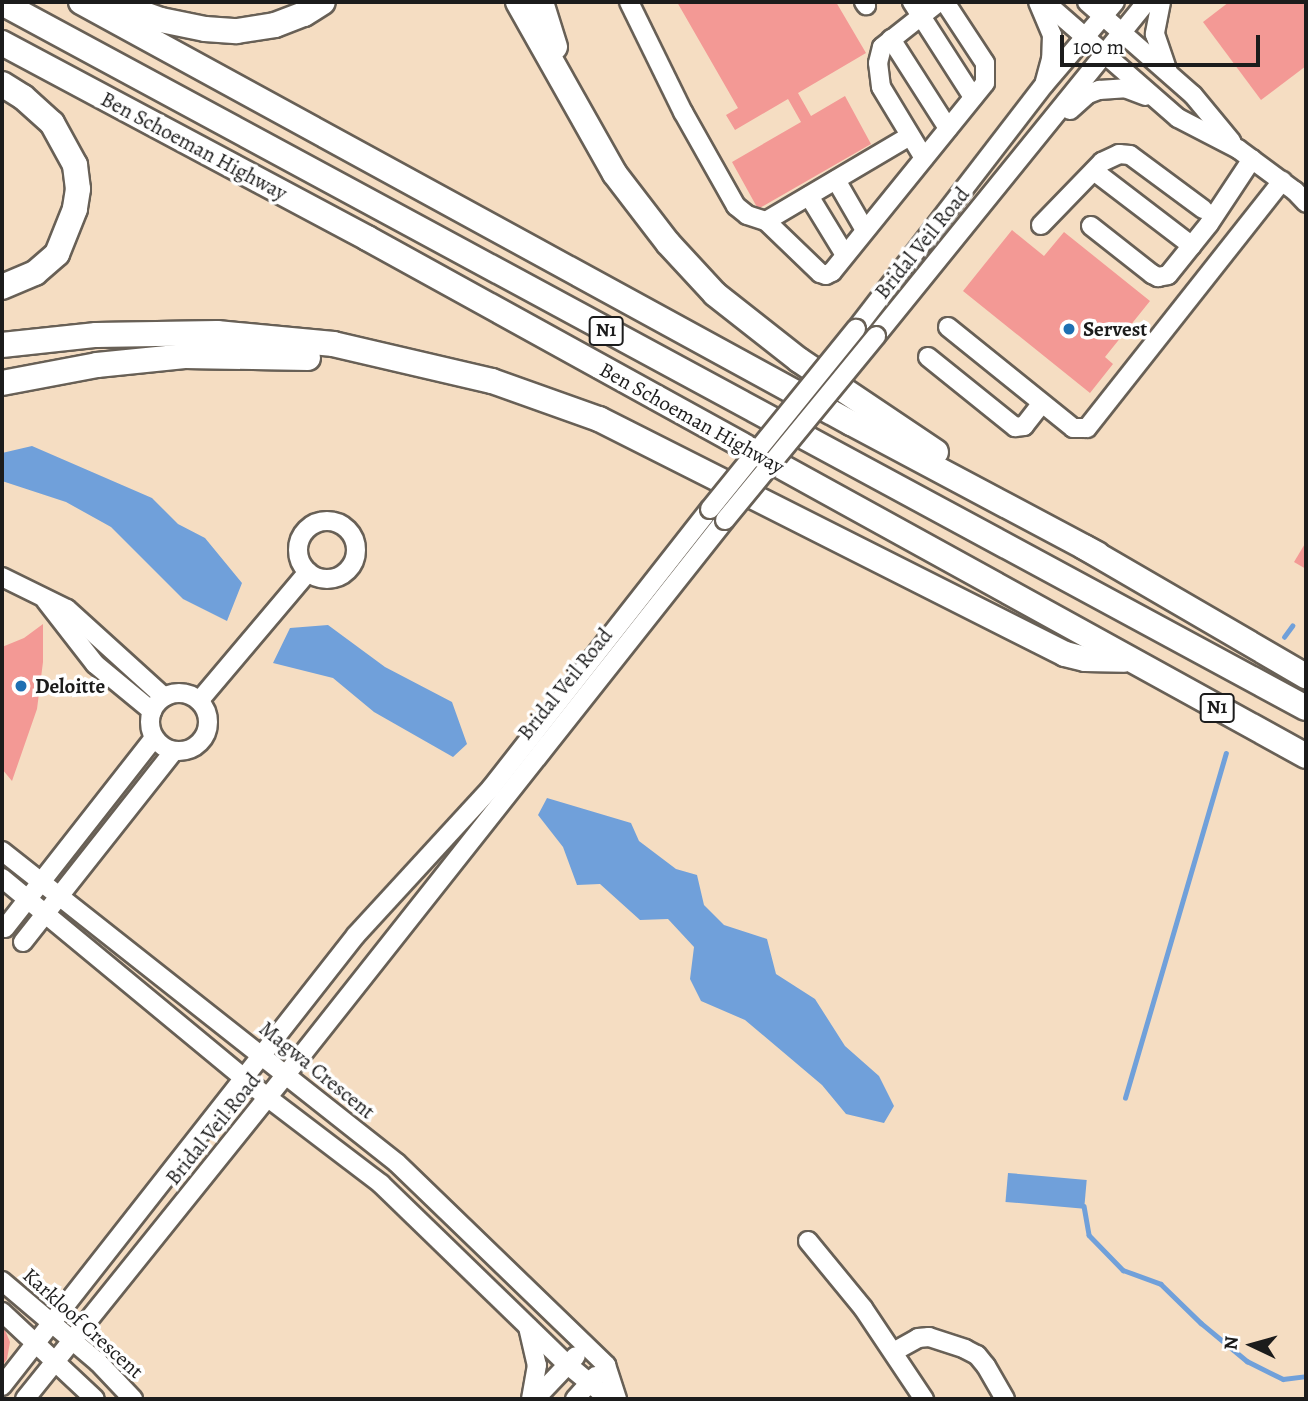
<!DOCTYPE html>
<style>
body{margin:0}
#map{position:relative;width:1308px;height:1401px;overflow:hidden;background:#f5ddc2;font-family:Alegreya,serif}
div>[style]{position:absolute}
[style*='--x']{left:calc(var(--x)*1px);top:calc(var(--y)*1px);width:calc(var(--w)*1px);rotate:calc(var(--a)*1deg)}
.water>*{inset:0;background:#70a0da;transform-origin:0 0}
.stream>*{height:4.5px;margin:-2.25px;padding:0 2.25px;transform-origin:2.25px;border-radius:2.25px;background:#70a0da}
.building>*{inset:0;background:#f39995}
.roads{filter:drop-shadow(2px 0 #686056) drop-shadow(-2px 0 #686056) drop-shadow(0 2px #686056) drop-shadow(0 -2px #686056)}
.minor>*{height:18px;margin:-9px;padding:0 9px;transform-origin:9px;border-radius:9px;background:#fff}
.minor>.ring{margin:-9px;padding:0;box-sizing:content-box;background:none;border:18px solid #fff;border-radius:50%}
.highway>*{height:24px;margin:-12px;padding:0 12px;transform-origin:12px;border-radius:12px;background:#fff}
.bridges{filter:drop-shadow(2px 0 #686056) drop-shadow(-2px 0 #686056) drop-shadow(0 2px #686056) drop-shadow(0 -2px #686056)}
.minor-bridge>*{height:18px;margin:-9px;padding:0 9px;transform-origin:9px;border-radius:9px;background:#fff}
.dots>*{width:19px;height:19px;translate:-50% -50%;box-sizing:border-box;border:4px solid #fff;border-radius:50%}
span{translate:-50% -50%;white-space:nowrap;text-align:center;line-height:1.15;-webkit-text-stroke:7px #fff;paint-order:stroke}
.shield-label span{padding:2px 5px;background:#fff;border:2px solid;border-radius:5px;-webkit-text-stroke-width:0}
.shield-label{font-size:19px;color:#1c1c1c;font-weight:700}
.street-label{font-size:21px;color:#1c1c1c}
.poi-label{font-size:21px;color:#1c1c1c;font-weight:700}
.left{translate:0 -50%;text-align:left}
.frame{position:absolute;inset:0;border:4px solid #1c1c1c;pointer-events:none}
.north{position:absolute;left:1217px;top:1310px;width:70px;height:70px;-webkit-text-stroke:5px #fff;paint-order:stroke;rotate:275deg;font-size:19px;font-weight:700;line-height:28px;text-align:center;color:#1c1c1c}
.north::after{content:'';display:block;margin:auto;width:24px;height:32px;background:#1c1c1c;clip-path:polygon(50% 0,100% 100%,50% 72%,0 100%)}
.scale{position:absolute;left:1060px;top:35px;width:200px;height:32px;box-sizing:border-box;border:4px solid #1c1c1c;border-top:0;padding-left:9px;font-size:21px;line-height:24px;white-space:nowrap;color:#1c1c1c;-webkit-text-stroke:5px #fff;paint-order:stroke}
</style>
<div id="map">
<div class="water">
<div style="clip-path:polygon(32px 446px,152px 498px,178px 524px,205px 538px,242px 583px,227px 621px,183px 599px,111px 527px,66px 502px,2px 481px,2px 453px)"></div>
<div style="clip-path:polygon(328px 625px,385px 667px,452px 702px,467px 744px,453px 757px,374px 712px,333px 678px,273px 663px,290px 628px)"></div>
<div style="clip-path:polygon(547px 798px,631px 823px,639px 841px,676px 869px,697px 875px,704px 905px,724px 925px,767px 939px,776px 974px,815px 999px,845px 1046px,879px 1076px,894px 1106px,884px 1123px,846px 1114px,822px 1085px,745px 1020px,701px 1001px,690px 979px,694px 947px,668px 919px,640px 920px,600px 884px,577px 885px,563px 847px,538px 815px)"></div>
<div style="left:1008px;top:1173px;width:79px;height:29px;rotate:5deg"></div>
</div>
<div class="stream">
<div style="--x:1284;--y:637;--w:14;--a:-54"></div>
<div style="--x:1125;--y:1098;--w:359;--a:-73.7"></div>
<div style="--x:1084;--y:1206;--w:29;--a:80"></div>
<div style="--x:1089;--y:1235;--w:49;--a:45.8"></div>
<div style="--x:1123;--y:1270;--w:40;--a:20.2"></div>
<div style="--x:1161;--y:1284;--w:56;--a:44.3"></div>
<div style="--x:1201;--y:1323;--w:60;--a:39.6"></div>
<div style="--x:1247;--y:1361;--w:40;--a:26.6"></div>
<div style="--x:1283;--y:1379;--w:23;--a:-7"></div>
</div>
<div class="building">
<div style="clip-path:polygon(677px 2px,836px 2px,866px 53px,798px 93px,811px 116px,845px 96px,871px 144px,758px 209px,732px 162px,801px 122px,788px 99px,735px 130px,726px 115px,738px 108px)"></div>
<div style="clip-path:polygon(1229px 2px,1306px 2px,1306px 66px,1261px 100px,1203px 22px)"></div>
<div style="clip-path:polygon(1012px 230px,1044px 256px,1064px 232px,1150px 301px,1105px 357px,1113px 364px,1090px 393px,963px 291px)"></div>
<div style="clip-path:polygon(1306px 542px,1306px 569px,1294px 562px)"></div>
<div style="clip-path:polygon(43px 624px,43px 662px,37px 709px,12px 781px,2px 769px,2px 647px,24px 638px)"></div>
<div style="clip-path:polygon(2px 1323px,10px 1342px,7px 1359px,2px 1366px)"></div>
</div>
<div class="roads">
<div class="minor">
<div style="--x:629;--y:2;--w:123;--a:63.9"></div>
<div style="--x:683;--y:112;--w:108;--a:60.6"></div>
<div style="--x:736;--y:206;--w:14;--a:39"></div>
<div style="--x:747;--y:215;--w:20;--a:18"></div>
<div style="--x:766;--y:221;--w:75;--a:43.9"></div>
<div style="--x:820;--y:273;--w:6;--a:18"></div>
<div style="--x:826;--y:275;--w:7;--a:-27"></div>
<div style="--x:832;--y:272;--w:243;--a:-51"></div>
<div style="--x:985;--y:83;--w:20;--a:-90"></div>
<div style="--x:985;--y:63;--w:73;--a:-123.3"></div>
<div style="--x:864;--y:2;--w:4;--a:56"></div>
<div style="--x:912;--y:2;--w:113;--a:57.3"></div>
<div style="--x:1038;--y:2;--w:36;--a:67"></div>
<div style="--x:1052;--y:35;--w:24;--a:92"></div>
<div style="--x:1051;--y:59;--w:24;--a:105"></div>
<div style="--x:1045;--y:2;--w:176;--a:41.1"></div>
<div style="--x:1178;--y:118;--w:68;--a:27.3"></div>
<div style="--x:1238;--y:149;--w:71;--a:36.4"></div>
<div style="--x:1295;--y:191;--w:16;--a:47"></div>
<div style="--x:1087;--y:2;--w:141;--a:41.3"></div>
<div style="--x:1193;--y:95;--w:60;--a:50.4"></div>
<div style="--x:1161;--y:2;--w:33;--a:101"></div>
<div style="--x:1155;--y:34;--w:40;--a:71.1"></div>
<div style="--x:891;--y:39;--w:106;--a:57.4"></div>
<div style="--x:1070;--y:110;--w:24;--a:-42"></div>
<div style="--x:1088;--y:94;--w:12;--a:-20"></div>
<div style="--x:1099;--y:90;--w:26;--a:-4"></div>
<div style="--x:1125;--y:88;--w:22;--a:21"></div>
<div style="--x:924;--y:158;--w:83;--a:-121.2"></div>
<div style="--x:881;--y:87;--w:24;--a:-97"></div>
<div style="--x:878;--y:63;--w:16;--a:-76"></div>
<div style="--x:882;--y:47;--w:73;--a:-38.3"></div>
<div style="--x:1094;--y:171;--w:123;--a:37.4"></div>
<div style="--x:836;--y:180;--w:58;--a:59.9"></div>
<div style="--x:809;--y:196;--w:69;--a:58.6"></div>
<div style="--x:766;--y:221;--w:167;--a:-30.6"></div>
<div style="--x:1041;--y:225;--w:88;--a:-45.9"></div>
<div style="--x:1102;--y:162;--w:19;--a:-25"></div>
<div style="--x:1119;--y:154;--w:11;--a:5"></div>
<div style="--x:1130;--y:155;--w:91;--a:36.5"></div>
<div style="--x:1091;--y:226;--w:78;--a:38.2"></div>
<div style="--x:1152;--y:274;--w:7;--a:27"></div>
<div style="--x:1158;--y:277;--w:10;--a:-11"></div>
<div style="--x:1168;--y:275;--w:65;--a:-51.2"></div>
<div style="--x:1209;--y:224;--w:78;--a:-56.5"></div>
<div style="--x:948;--y:327;--w:161;--a:38.9"></div>
<div style="--x:1073;--y:428;--w:14;--a:0"></div>
<div style="--x:1087;--y:428;--w:315;--a:-51.7"></div>
<div style="--x:856;--y:329;--w:308;--a:-52.4"></div>
<div style="--x:1044;--y:85;--w:109;--a:-49.5"></div>
<div style="--x:876;--y:336;--w:429;--a:-51"></div>
<div style="--x:928;--y:357;--w:112;--a:38.8"></div>
<div style="--x:1015;--y:427;--w:9;--a:-6"></div>
<div style="--x:1024;--y:426;--w:29;--a:-52"></div>
<div class="ring" style="left:298px;top:521px;width:40px;height:40px"></div>
<div style="--x:2;--y:577;--w:72;--a:26.2"></div>
<div style="--x:67;--y:609;--w:131;--a:42.2"></div>
<div style="--x:46;--y:601;--w:80;--a:52.1"></div>
<div style="--x:95;--y:664;--w:74;--a:39.5"></div>
<div class="ring" style="left:150px;top:693px;width:40px;height:40px"></div>
<div style="--x:199;--y:701;--w:169;--a:-49.8"></div>
<div style="--x:2;--y:851;--w:503;--a:38.3"></div>
<div style="--x:397;--y:1163;--w:291;--a:44"></div>
<div style="--x:606;--y:1365;--w:36;--a:72"></div>
<div style="--x:2;--y:878;--w:344;--a:39.6"></div>
<div style="--x:267;--y:1097;--w:143;--a:37.3"></div>
<div style="--x:381;--y:1184;--w:260;--a:44.1"></div>
<div style="--x:568;--y:1365;--w:53;--a:39.7"></div>
<div style="--x:5;--y:928;--w:241;--a:-51.9"></div>
<div style="--x:23;--y:942;--w:243;--a:-51.7"></div>
<div style="--x:808;--y:1241;--w:87;--a:50.6"></div>
<div style="--x:863;--y:1308;--w:110;--a:56.2"></div>
<div style="--x:2;--y:1281;--w:126;--a:40.2"></div>
<div style="--x:98;--y:1362;--w:51;--a:46.6"></div>
<div style="--x:2;--y:1312;--w:127;--a:43.1"></div>
<div style="--x:528;--y:1327;--w:39;--a:77"></div>
<div style="--x:537;--y:1365;--w:35;--a:100"></div>
<div style="--x:895;--y:1351;--w:26;--a:-29"></div>
<div style="--x:918;--y:1338;--w:11;--a:-5"></div>
<div style="--x:929;--y:1337;--w:38;--a:18"></div>
<div style="--x:965;--y:1349;--w:13;--a:27"></div>
<div style="--x:977;--y:1355;--w:14;--a:51"></div>
<div style="--x:986;--y:1366;--w:38;--a:60"></div>
<div style="--x:2;--y:1386;--w:573;--a:-51.87"></div>
<div style="--x:356;--y:935;--w:200;--a:-47.4"></div>
<div style="--x:491;--y:788;--w:355;--a:-51.9"></div>
<div style="--x:25;--y:1399;--w:440;--a:-51.2"></div>
<div style="--x:301;--y:1056;--w:683;--a:-51.65"></div>
<div style="--x:535;--y:1399;--w:59;--a:-46.4"></div>
<div style="--x:575;--y:1399;--w:31;--a:-48"></div>
</div>
<div class="highway">
<div style="--x:81;--y:2;--w:878;--a:28.67"></div>
<div style="--x:851;--y:423;--w:279;--a:28"></div>
<div style="--x:111;--y:2;--w:53;--a:19.8"></div>
<div style="--x:161;--y:20;--w:45;--a:11.6"></div>
<div style="--x:205;--y:29;--w:32;--a:4"></div>
<div style="--x:237;--y:31;--w:38;--a:-9"></div>
<div style="--x:275;--y:25;--w:31;--a:-21"></div>
<div style="--x:304;--y:14;--w:22;--a:-32"></div>
<div style="--x:518;--y:2;--w:197;--a:60.6"></div>
<div style="--x:615;--y:174;--w:87;--a:52.5"></div>
<div style="--x:668;--y:243;--w:69;--a:47.3"></div>
<div style="--x:715;--y:294;--w:107;--a:38.2"></div>
<div style="--x:799;--y:360;--w:165;--a:33.9"></div>
<div style="--x:541;--y:2;--w:47;--a:72.7"></div>
<div style="--x:2;--y:3;--w:1482;--a:28.4"></div>
<div style="--x:2;--y:43;--w:414;--a:28.1"></div>
<div style="--x:367;--y:238;--w:1072;--a:28.88"></div>
<div style="--x:2;--y:84;--w:25;--a:32"></div>
<div style="--x:23;--y:97;--w:39;--a:42"></div>
<div style="--x:52;--y:123;--w:48;--a:61.3"></div>
<div style="--x:75;--y:165;--w:24;--a:83"></div>
<div style="--x:78;--y:189;--w:20;--a:99"></div>
<div style="--x:75;--y:209;--w:48;--a:111.8"></div>
<div style="--x:57;--y:254;--w:29;--a:139"></div>
<div style="--x:35;--y:273;--w:36;--a:157"></div>
<div style="--x:2;--y:345;--w:95;--a:-6.1"></div>
<div style="--x:96;--y:335;--w:121;--a:-0.9"></div>
<div style="--x:217;--y:333;--w:117;--a:5.4"></div>
<div style="--x:333;--y:344;--w:163;--a:13.1"></div>
<div style="--x:492;--y:381;--w:114;--a:19.6"></div>
<div style="--x:599;--y:419;--w:522;--a:26.76"></div>
<div style="--x:1065;--y:654;--w:21;--a:14"></div>
<div style="--x:1085;--y:659;--w:39;--a:1"></div>
<div style="--x:2;--y:383;--w:97;--a:-10.7"></div>
<div style="--x:97;--y:365;--w:88;--a:-5.8"></div>
<div style="--x:185;--y:356;--w:123;--a:0.9"></div>
<div style="--x:1084;--y:547;--w:257;--a:30.2"></div>
</div>
</div>
<div class="bridges">
<div class="minor-bridge">
<div style="--x:710;--y:509;--w:232;--a:-51"></div>
<div style="--x:725;--y:520;--w:238;--a:-50.6"></div>
</div>
</div>
<div class="dots">
<div style="left:1069px;top:329px;background:#1f6fb2"></div>
<div style="left:21px;top:686px;background:#1f6fb2"></div>
</div>
<div class="shield-label">
<span style="left:606px;top:331px">N1</span>
<span style="left:1217px;top:708px">N1</span>
</div>
<div class="street-label">
<span style="left:194px;top:146px;rotate:28deg">Ben Schoeman Highway</span>
<span style="left:922px;top:243px;rotate:-51deg">Bridal Veil Road</span>
<span style="left:692px;top:418px;rotate:29deg">Ben Schoeman Highway</span>
<span style="left:565px;top:684px;rotate:-51deg">Bridal Veil Road</span>
<span style="left:317px;top:1070px;rotate:39deg">Magwa Crescent</span>
<span style="left:213px;top:1129px;rotate:-51deg">Bridal Veil Road</span>
<span style="left:83px;top:1323px;rotate:42deg">Karkloof Crescent</span>
</div>
<div class="poi-label">
<span class="left" style="left:1083px;top:329px">Servest</span>
<span class="left" style="left:35px;top:686px">Deloitte</span>
</div>
<div class="frame"></div>
<div class="north">N</div>
<div class="scale">100 m</div>
</div>
